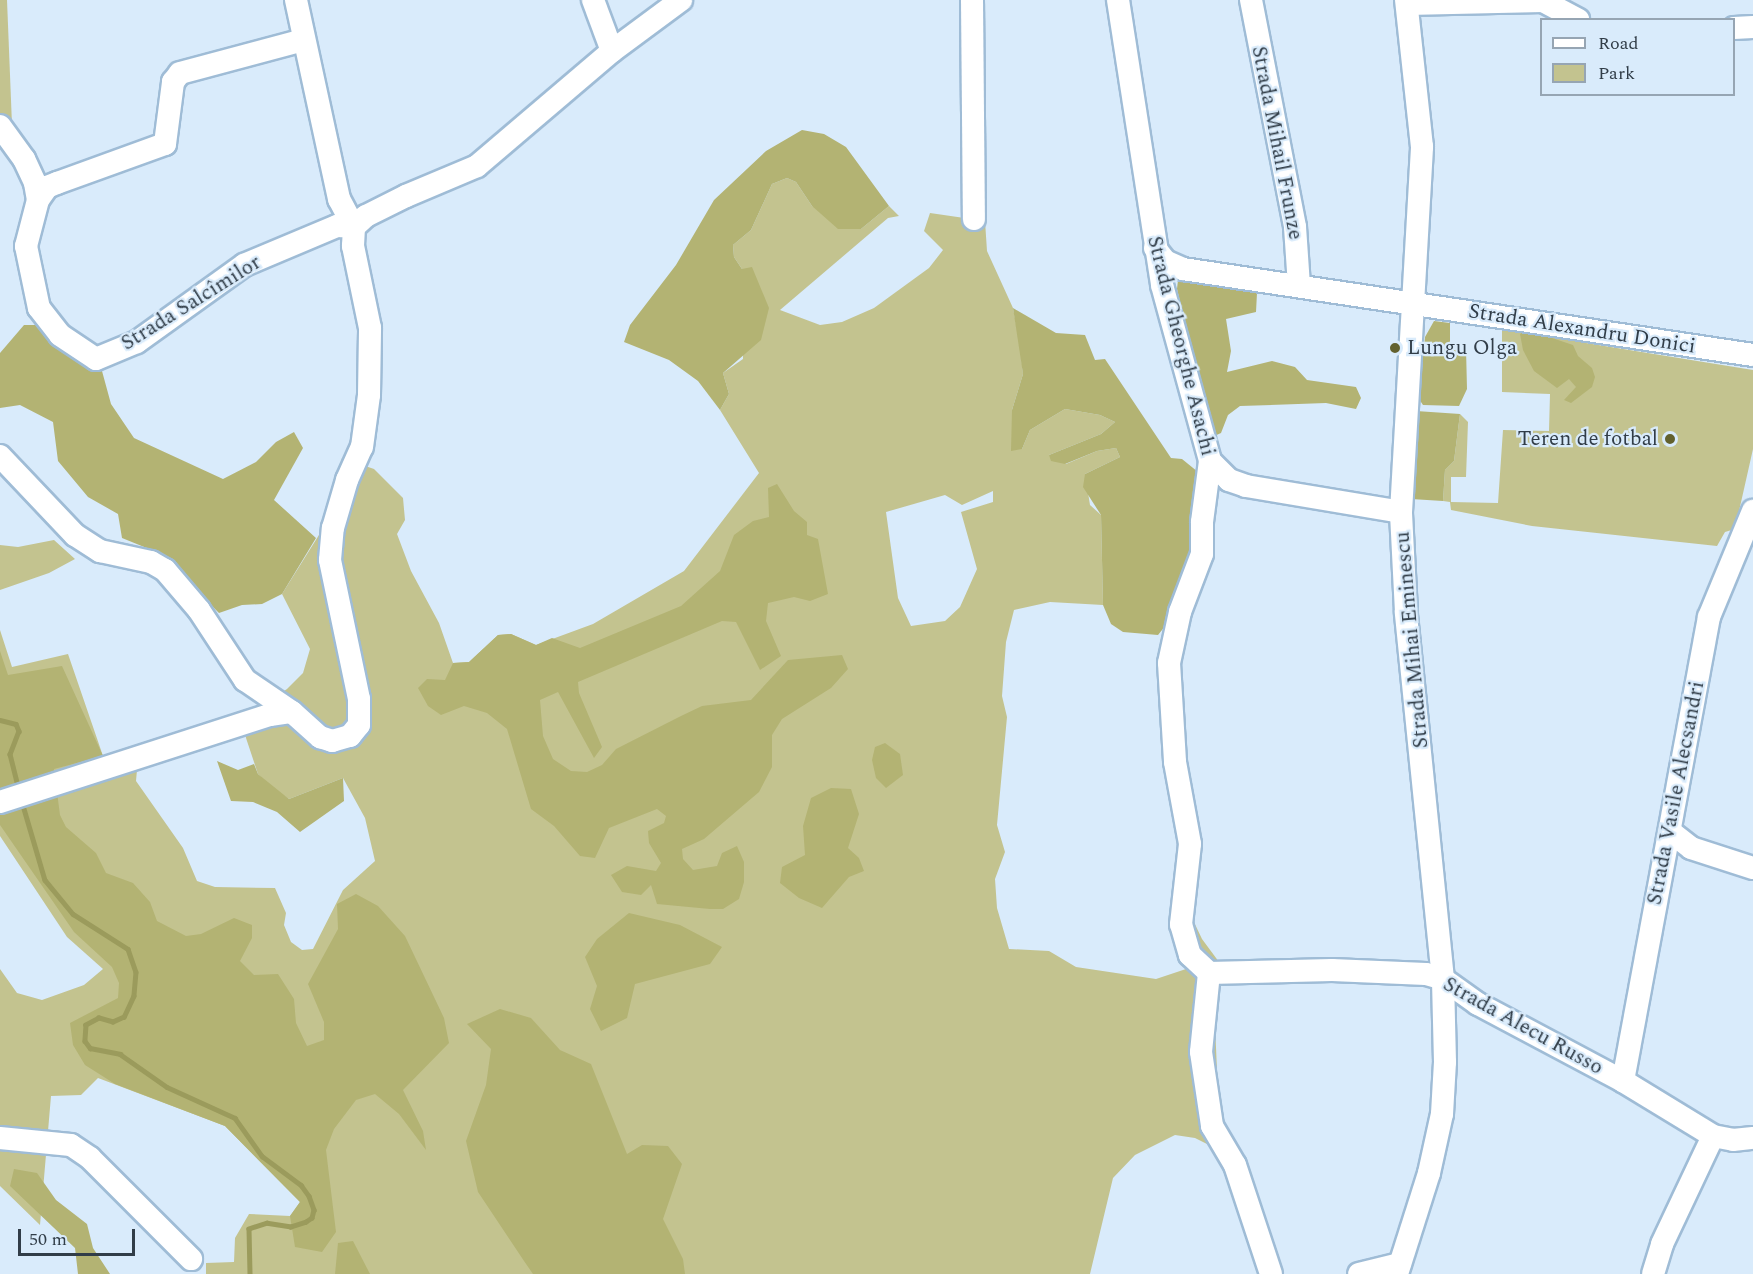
<!DOCTYPE html>
<meta charset="utf-8">
<style>
body{margin:0}
#map{position:relative;width:1753px;height:1274px;overflow:hidden;background:#d9ebfb;font-family:Spectral,serif}
div>[style]{position:absolute}
[style*='--x']{left:calc(var(--x)*1px);top:calc(var(--y)*1px);width:calc(var(--w)*1px);rotate:calc(var(--a)*1deg)}
.green>*{inset:0;background:#c3c38f}
.forest>*{inset:0;background:#b3b373}
.stream>*{height:4.5px;margin:-2.25px;padding:0 2.25px;transform-origin:2.25px;border-radius:2.25px;background:#9b9b5c}
.roads{filter:drop-shadow(2px 0 #9fbcd6) drop-shadow(-2px 0 #9fbcd6) drop-shadow(0 2px #9fbcd6) drop-shadow(0 -2px #9fbcd6)}
.minor>*{height:22px;margin:-11px;padding:0 11px;transform-origin:11px;border-radius:11px;background:#fff}
.dots>*{width:16px;height:16px;translate:-50% -50%;box-sizing:border-box;border:3px solid #d9ebfb;border-radius:50%}
span{translate:-50% -50%;white-space:nowrap;text-align:center;line-height:1.15;-webkit-text-stroke:4.5px #d9ebfb;paint-order:stroke}
.street-label{font-size:21px;color:#313d48}
.poi-label{font-size:21px;color:#313d48}
.left{translate:0 -50%;text-align:left}
.right{translate:-100% -50%;text-align:right}
.legend{position:absolute;left:1540px;top:18px;width:195px;height:78px;box-sizing:border-box;background:#d9ebfb;border:2px solid #96a5b3;margin:0;padding:8px 10px;list-style:none;font-size:18px;color:#313d48}
.legend li{display:flex;align-items:center;gap:12px;height:30px}
.legend b{width:30px;border:2px solid #96a5b3}
.scale{position:absolute;left:18px;top:1229px;width:117px;height:27px;box-sizing:border-box;border:3px solid #313d48;border-top:0;padding-left:8px;font-size:18px;line-height:21px;white-space:nowrap;color:#313d48;-webkit-text-stroke:4px #d9ebfb;paint-order:stroke}
</style>
<div id="map">
<div class="green">
<div style="clip-path:polygon(0 0,7px 0,12px 125px,0 142px)"></div>
<div style="clip-path:polygon(evenodd,787px 178px,796px 182px,812px 206px,861px 229px,889px 206px,899px 216px,888px 218px,780px 310px,820px 325px,842px 322px,874px 308px,929px 268px,943px 250px,924px 231px,930px 213px,985px 221px,987px 251px,1013px 308px,1020px 345px,1023px 374px,1012px 410px,1022px 449px,1030px 430px,1065px 409px,1100px 415px,1115px 422px,1101px 434px,1049px 455px,1066px 464px,1097px 451px,1116px 448px,1120px 457px,1085px 474px,1090px 505px,1101px 515px,1103px 605px,1050px 602px,1014px 610px,1006px 642px,1002px 696px,1007px 717px,997px 825px,1005px 852px,995px 879px,997px 908px,1009px 949px,1049px 951px,1076px 967px,1156px 979px,1186px 969px,1171px 922px,1192px 918px,1202px 939px,1219px 962px,1215px 1025px,1219px 1115px,1213px 1147px,1195px 1138px,1175px 1135px,1135px 1155px,1113px 1178px,1090px 1274px,206px 1274px,206px 1263px,234px 1262px,235px 1238px,249px 1214px,290px 1216px,300px 1202px,225px 1126px,98px 1078px,81px 1095px,51px 1096px,40px 1225px,0 1186px,0 969px,17px 993px,42px 1000px,84px 985px,103px 969px,67px 937px,0 836px,0 630px,12px 667px,68px 654px,103px 756px,159px 740px,137px 770px,136px 781px,183px 848px,197px 881px,215px 887px,275px 888px,286px 913px,284px 925px,291px 942px,302px 950px,313px 949px,343px 890px,375px 861px,365px 818px,343px 778px,289px 799px,275px 790px,258px 774px,246px 738px,244px 718px,287px 689px,303px 673px,310px 649px,282px 594px,324px 527px,342px 458px,374px 469px,403px 498px,405px 520px,397px 534px,411px 571px,439px 623px,453px 663px,469px 662px,498px 635px,511px 634px,536px 645px,593px 624px,684px 571px,759px 473px,720px 410px,729px 394px,723px 373px,743px 359px,742px 269px,734px 257px,733px 245px,751px 230px,772px 184px,787px 178px,993px 491px,993px 502px,961px 512px,977px 569px,960px 607px,945px 621px,911px 626px,898px 598px,886px 512px,945px 495px,962px 505px,993px 491px)"></div>
<div style="clip-path:polygon(1502px 323px,1586px 343px,1753px 370px,1753px 449px,1735px 529px,1725px 532px,1717px 546px,1532px 526px,1451px 510px,1450px 502px,1443px 501px,1445px 470px,1454px 461px,1460px 414px,1468px 422px,1466px 477px,1451px 477px,1451px 502px,1498px 503px,1503px 430px,1549px 431px,1550px 394px,1502px 392px)"></div>
<div style="clip-path:polygon(54px 540px,75px 559px,49px 573px,0 590px,0 545px,18px 547px)"></div>
</div>
<div class="forest">
<div style="clip-path:polygon(802px 130px,824px 134px,846px 147px,889px 206px,861px 229px,838px 229px,812px 206px,796px 182px,787px 178px,772px 184px,751px 230px,733px 245px,734px 257px,742px 269px,752px 267px,769px 308px,761px 340px,723px 373px,729px 394px,720px 410px,698px 381px,669px 360px,624px 342px,630px 325px,676px 265px,714px 200px,766px 151px)"></div>
<div style="clip-path:polygon(1190px 275px,1261px 286px,1257px 293px,1256px 312px,1226px 319px,1231px 351px,1227px 372px,1272px 361px,1295px 367px,1307px 380px,1356px 387px,1361px 398px,1356px 409px,1326px 403px,1240px 406px,1228px 415px,1221px 433px,1212px 437px,1177px 289px,1178px 280px)"></div>
<div style="clip-path:polygon(1013px 308px,1056px 333px,1085px 335px,1095px 360px,1105px 359px,1171px 458px,1182px 459px,1198px 472px,1198px 550px,1170px 620px,1158px 635px,1123px 632px,1111px 624px,1103px 605px,1101px 515px,1083px 487px,1085px 474px,1120px 457px,1116px 448px,1097px 451px,1065px 464px,1051px 461px,1049px 455px,1101px 434px,1115px 422px,1100px 415px,1065px 409px,1030px 430px,1022px 449px,1011px 451px,1012px 410px,1023px 374px)"></div>
<div style="clip-path:polygon(1434px 321px,1450px 323px,1450px 351px,1466px 348px,1467px 389px,1459px 406px,1423px 405px,1419px 399px,1425px 337px)"></div>
<div style="clip-path:polygon(24px 325px,39px 325px,75px 358px,102px 371px,111px 404px,134px 438px,223px 479px,256px 462px,276px 442px,294px 432px,303px 448px,274px 500px,316px 538px,282px 594px,262px 604px,242px 605px,219px 613px,159px 553px,122px 538px,118px 514px,88px 497px,58px 461px,53px 422px,20px 405px,0 408px,0 353px)"></div>
<div style="clip-path:polygon(1528px 330px,1573px 345px,1578px 356px,1592px 368px,1595px 377px,1592px 387px,1571px 403px,1564px 400px,1576px 387px,1569px 379px,1557px 388px,1534px 371px,1523px 350px,1520px 334px)"></div>
<div style="clip-path:polygon(1416px 411px,1460px 414px,1454px 461px,1445px 470px,1443px 501px,1411px 499px)"></div>
<div style="clip-path:polygon(777px 484px,794px 511px,807px 522px,807px 535px,818px 539px,828px 594px,810px 601px,794px 597px,768px 603px,766px 621px,781px 656px,760px 670px,736px 622px,722px 621px,578px 682px,579px 693px,602px 747px,594px 758px,558px 692px,540px 700px,543px 736px,553px 759px,571px 771px,587px 772px,602px 765px,616px 749px,681px 716px,702px 706px,751px 700px,788px 660px,842px 655px,848px 669px,831px 688px,782px 719px,772px 735px,772px 767px,759px 792px,704px 839px,682px 849px,683px 859px,693px 870px,717px 866px,722px 853px,737px 846px,744px 862px,744px 882px,739px 899px,723px 909px,710px 909px,657px 904px,651px 885px,641px 895px,622px 892px,611px 875px,627px 866px,656px 871px,661px 863px,649px 843px,648px 831px,664px 823px,666px 816px,657px 809px,609px 828px,595px 858px,580px 856px,554px 826px,531px 809px,507px 729px,487px 713px,464px 706px,441px 715px,428px 706px,418px 688px,427px 679px,445px 680px,453px 663px,469px 662px,498px 635px,511px 634px,536px 645px,552px 638px,580px 648px,681px 606px,720px 571px,734px 535px,753px 521px,769px 517px,768px 488px)"></div>
<div style="clip-path:polygon(0 651px,8px 675px,62px 666px,103px 756px,54px 769px,60px 815px,66px 827px,96px 853px,106px 873px,133px 883px,150px 902px,157px 921px,186px 936px,201px 934px,234px 918px,252px 925px,252px 938px,240px 961px,254px 975px,278px 974px,294px 999px,296px 1023px,307px 1046px,324px 1040px,324px 1022px,308px 984px,338px 929px,337px 904px,356px 894px,378px 906px,405px 936px,444px 1018px,449px 1043px,403px 1090px,423px 1131px,426px 1150px,399px 1114px,375px 1094px,356px 1100px,334px 1129px,326px 1150px,336px 1232px,322px 1252px,295px 1247px,290px 1216px,300px 1202px,225px 1126px,115px 1084px,85px 1065px,73px 1045px,70px 1023px,118px 998px,119px 983px,112px 967px,74px 932px,0 825px)"></div>
<div style="clip-path:polygon(885px 743px,900px 754px,903px 775px,886px 788px,876px 778px,872px 760px,875px 747px)"></div>
<div style="clip-path:polygon(217px 761px,238px 770px,254px 764px,258px 774px,289px 799px,343px 778px,344px 801px,300px 832px,277px 812px,253px 802px,231px 801px)"></div>
<div style="clip-path:polygon(831px 788px,851px 789px,859px 814px,848px 848px,859px 858px,864px 871px,849px 877px,822px 908px,799px 898px,780px 883px,782px 867px,805px 855px,803px 826px,811px 798px)"></div>
<div style="clip-path:polygon(629px 913px,680px 925px,722px 947px,710px 964px,635px 984px,627px 1018px,601px 1031px,590px 1009px,597px 986px,585px 957px,597px 939px)"></div>
<div style="clip-path:polygon(500px 1009px,531px 1018px,560px 1050px,591px 1064px,627px 1154px,642px 1145px,668px 1146px,682px 1164px,663px 1219px,683px 1259px,685px 1274px,533px 1274px,524px 1261px,478px 1192px,466px 1141px,486px 1085px,491px 1049px,467px 1024px)"></div>
<div style="clip-path:polygon(14px 1169px,37px 1173px,56px 1200px,87px 1224px,93px 1248px,110px 1274px,78px 1274px,75px 1248px,10px 1186px)"></div>
<div style="clip-path:polygon(353px 1241px,370px 1274px,335px 1274px,338px 1243px)"></div>
</div>
<div class="stream">
<div style="--x:0;--y:720;--w:16;--a:14"></div>
<div style="--x:16;--y:724;--w:8;--a:67"></div>
<div style="--x:19;--y:731;--w:25;--a:111"></div>
<div style="--x:10;--y:754;--w:38;--a:76"></div>
<div style="--x:22;--y:802;--w:81;--a:73.6"></div>
<div style="--x:45;--y:880;--w:44;--a:50.5"></div>
<div style="--x:73;--y:914;--w:65;--a:32.5"></div>
<div style="--x:128;--y:949;--w:24;--a:71"></div>
<div style="--x:136;--y:972;--w:24;--a:95"></div>
<div style="--x:134;--y:996;--w:23;--a:115"></div>
<div style="--x:124;--y:1017;--w:12;--a:156"></div>
<div style="--x:113;--y:1022;--w:15;--a:-164"></div>
<div style="--x:99;--y:1018;--w:15;--a:152"></div>
<div style="--x:86;--y:1025;--w:16;--a:94"></div>
<div style="--x:85;--y:1041;--w:9;--a:54"></div>
<div style="--x:90;--y:1048;--w:31;--a:11"></div>
<div style="--x:120;--y:1054;--w:57;--a:35.1"></div>
<div style="--x:167;--y:1087;--w:75;--a:24.5"></div>
<div style="--x:235;--y:1118;--w:47;--a:54.6"></div>
<div style="--x:262;--y:1156;--w:49;--a:36.6"></div>
<div style="--x:301;--y:1185;--w:14;--a:54"></div>
<div style="--x:309;--y:1196;--w:15;--a:70"></div>
<div style="--x:314;--y:1210;--w:8;--a:104"></div>
<div style="--x:312;--y:1218;--w:7;--a:146"></div>
<div style="--x:306;--y:1222;--w:16;--a:162"></div>
<div style="--x:291;--y:1227;--w:24;--a:-171"></div>
<div style="--x:267;--y:1223;--w:19;--a:162"></div>
<div style="--x:249;--y:1229;--w:45;--a:88.7"></div>
</div>
<div class="roads">
<div class="minor">
<div style="--x:296;--y:0;--w:204;--a:77.8"></div>
<div style="--x:339;--y:199;--w:32;--a:62"></div>
<div style="--x:593;--y:0;--w:54;--a:69.6"></div>
<div style="--x:972;--y:0;--w:219;--a:89.5"></div>
<div style="--x:1118;--y:0;--w:288;--a:81.2"></div>
<div style="--x:1162;--y:285;--w:182;--a:74.7"></div>
<div style="--x:1210;--y:461;--w:62;--a:97.5"></div>
<div style="--x:1202;--y:522;--w:32;--a:90"></div>
<div style="--x:1202;--y:554;--w:62;--a:110.8"></div>
<div style="--x:1180;--y:612;--w:52;--a:102.2"></div>
<div style="--x:1169;--y:663;--w:99;--a:86.5"></div>
<div style="--x:1175;--y:762;--w:83;--a:79.6"></div>
<div style="--x:1190;--y:844;--w:81;--a:96.4"></div>
<div style="--x:1181;--y:924;--w:32;--a:74"></div>
<div style="--x:1190;--y:955;--w:26;--a:43"></div>
<div style="--x:1209;--y:973;--w:79;--a:95.8"></div>
<div style="--x:1201;--y:1052;--w:75;--a:81.5"></div>
<div style="--x:1212;--y:1126;--w:45;--a:59.5"></div>
<div style="--x:1235;--y:1165;--w:115;--a:71.7"></div>
<div style="--x:1251;--y:0;--w:231;--a:79"></div>
<div style="--x:1295;--y:227;--w:59;--a:86.1"></div>
<div style="--x:1407;--y:4;--w:136;--a:-1.3"></div>
<div style="--x:1543;--y:1;--w:40;--a:28"></div>
<div style="--x:1734;--y:28;--w:19;--a:-3"></div>
<div style="--x:0;--y:126;--w:41;--a:54"></div>
<div style="--x:24;--y:159;--w:26;--a:65"></div>
<div style="--x:35;--y:183;--w:17;--a:80"></div>
<div style="--x:38;--y:200;--w:48;--a:104.6"></div>
<div style="--x:26;--y:246;--w:63;--a:78.2"></div>
<div style="--x:39;--y:308;--w:34;--a:52"></div>
<div style="--x:60;--y:335;--w:43;--a:33.7"></div>
<div style="--x:96;--y:359;--w:44;--a:-22.5"></div>
<div style="--x:137;--y:342;--w:132;--a:-35.7"></div>
<div style="--x:244;--y:265;--w:101;--a:-22.8"></div>
<div style="--x:337;--y:226;--w:17;--a:3"></div>
<div style="--x:38;--y:200;--w:16;--a:-55"></div>
<div style="--x:47;--y:187;--w:11;--a:-22"></div>
<div style="--x:57;--y:183;--w:115;--a:-19.9"></div>
<div style="--x:165;--y:144;--w:63;--a:-82.6"></div>
<div style="--x:173;--y:82;--w:11;--a:-52"></div>
<div style="--x:180;--y:73;--w:127;--a:-15"></div>
<div style="--x:1155;--y:248;--w:16;--a:52"></div>
<div style="--x:1165;--y:261;--w:20;--a:24"></div>
<div style="--x:1183;--y:269;--w:576;--a:8.58"></div>
<div style="--x:0;--y:456;--w:109;--a:46.5"></div>
<div style="--x:75;--y:535;--w:30;--a:33"></div>
<div style="--x:100;--y:551;--w:52;--a:12.2"></div>
<div style="--x:151;--y:562;--w:16;--a:30"></div>
<div style="--x:165;--y:570;--w:52;--a:49.6"></div>
<div style="--x:199;--y:610;--w:84;--a:56.7"></div>
<div style="--x:245;--y:680;--w:57;--a:34.2"></div>
<div style="--x:1210;--y:461;--w:27;--a:45"></div>
<div style="--x:1229;--y:480;--w:18;--a:19"></div>
<div style="--x:1246;--y:486;--w:157;--a:9.5"></div>
<div style="--x:0;--y:802;--w:284;--a:-17.9"></div>
<div style="--x:270;--y:715;--w:22;--a:-8"></div>
<div style="--x:292;--y:712;--w:38;--a:42"></div>
<div style="--x:320;--y:737;--w:13;--a:18"></div>
<div style="--x:332;--y:741;--w:19;--a:-16"></div>
<div style="--x:350;--y:736;--w:14;--a:-51"></div>
<div style="--x:359;--y:725;--w:26;--a:-90"></div>
<div style="--x:359;--y:699;--w:142;--a:-101.8"></div>
<div style="--x:330;--y:560;--w:32;--a:-85"></div>
<div style="--x:333;--y:528;--w:50;--a:-73.7"></div>
<div style="--x:347;--y:480;--w:36;--a:-66"></div>
<div style="--x:362;--y:447;--w:52;--a:-82.3"></div>
<div style="--x:369;--y:395;--w:67;--a:-89.1"></div>
<div style="--x:370;--y:328;--w:84;--a:-101.7"></div>
<div style="--x:353;--y:246;--w:19;--a:-87"></div>
<div style="--x:354;--y:227;--w:16;--a:-43"></div>
<div style="--x:366;--y:216;--w:45;--a:-26.6"></div>
<div style="--x:406;--y:196;--w:77;--a:-22.9"></div>
<div style="--x:477;--y:166;--w:177;--a:-40.4"></div>
<div style="--x:612;--y:51;--w:86;--a:-36.5"></div>
<div style="--x:1672;--y:833;--w:24;--a:38"></div>
<div style="--x:1691;--y:848;--w:65;--a:17.9"></div>
<div style="--x:1209;--y:973;--w:123;--a:-1.4"></div>
<div style="--x:1332;--y:970;--w:94;--a:2.4"></div>
<div style="--x:1426;--y:974;--w:18;--a:16"></div>
<div style="--x:1443;--y:979;--w:43;--a:35.5"></div>
<div style="--x:1478;--y:1004;--w:164;--a:28"></div>
<div style="--x:1623;--y:1081;--w:105;--a:31.4"></div>
<div style="--x:1713;--y:1136;--w:20;--a:11"></div>
<div style="--x:1733;--y:1140;--w:20;--a:-6"></div>
<div style="--x:1623;--y:1081;--w:472;--a:-79.5"></div>
<div style="--x:1709;--y:617;--w:115;--a:-67.5"></div>
<div style="--x:0;--y:1138;--w:71;--a:5.6"></div>
<div style="--x:71;--y:1145;--w:23;--a:34"></div>
<div style="--x:90;--y:1158;--w:143;--a:45"></div>
<div style="--x:1359;--y:1274;--w:42;--a:-13.7"></div>
<div style="--x:1397;--y:1274;--w:106;--a:-72.4"></div>
<div style="--x:1429;--y:1173;--w:60;--a:-77.6"></div>
<div style="--x:1442;--y:1114;--w:52;--a:-86.7"></div>
<div style="--x:1445;--y:1062;--w:83;--a:-91.4"></div>
<div style="--x:1443;--y:979;--w:369;--a:-95.8"></div>
<div style="--x:1406;--y:612;--w:100;--a:-92.9"></div>
<div style="--x:1401;--y:512;--w:366;--a:-86.7"></div>
<div style="--x:1422;--y:147;--w:148;--a:-96.2"></div>
<div style="--x:1653;--y:1274;--w:31;--a:-73"></div>
<div style="--x:1662;--y:1244;--w:119;--a:-64.7"></div>
</div>
</div>
<div class="dots">
<div style="left:1395px;top:348px;background:#62612e"></div>
<div style="left:1670px;top:439px;background:#62612e"></div>
</div>
<div class="street-label">
<span style="left:1277px;top:143px;rotate:79deg">Strada Mihail Frunze</span>
<span style="left:191px;top:303px;rotate:-32deg">Strada Salcîmilor</span>
<span style="left:1582px;top:329px;rotate:9deg">Strada Alexandru Donici</span>
<span style="left:1181px;top:346px;rotate:76deg">Strada Gheorghe Asachi</span>
<span style="left:1412px;top:640px;rotate:-95deg">Strada Mihai Eminescu</span>
<span style="left:1676px;top:793px;rotate:-79deg">Strada Vasile Alecsandri</span>
<span style="left:1523px;top:1026px;rotate:29deg">Strada Alecu Russo</span>
</div>
<div class="poi-label">
<span class="left" style="left:1407px;top:348px">Lungu Olga</span>
<span class="right" style="left:1658px;top:439px">Teren de fotbal</span>
</div>
<ul class="legend">
<li><b style="height:8px;background:#fff"></b>Road</li>
<li><b style="height:16px;background:#c3c38f"></b>Park</li>
</ul>
<div class="scale">50 m</div>
</div>
